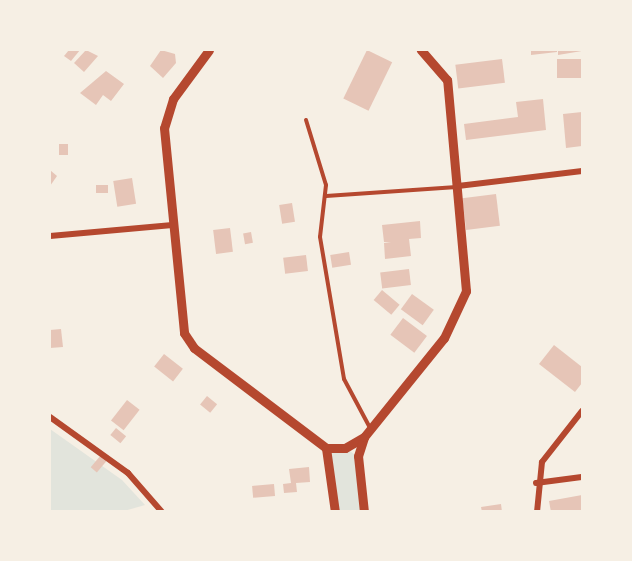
<!DOCTYPE html>
<style>
body{margin:0}
#map{position:relative;width:632px;height:561px;overflow:hidden;background:#f6efe4;font-family:"Alegreya Sans",sans-serif}
div>[style]{position:absolute}
[style*='--x']{left:calc(var(--x)*1px);top:calc(var(--y)*1px);width:calc(var(--w)*1px);rotate:calc(var(--a)*1deg)}
.green>*{inset:0;background:#e2e4dc}
.building>*{inset:0;background:#e6c5b7;transform-origin:0 0}
.service>*{height:4px;margin:-2px;padding:0 2px;transform-origin:2px;border-radius:2px;background:#b5482f}
.minor>*{height:6px;margin:-3px;padding:0 3px;transform-origin:3px;border-radius:3px;background:#b5482f}
.tertiary>*{height:9px;margin:-4.5px;padding:0 4.5px;transform-origin:4.5px;border-radius:4.5px;background:#b5482f}
span{translate:-50% -50%;white-space:nowrap;text-align:center;line-height:1.15;-webkit-text-stroke:5px #f6efe4;paint-order:stroke}
.frame{position:absolute;inset:0;border:51px solid #f6efe4;pointer-events:none}
</style>
<div id="map">
<div class="green">
<div style="clip-path:polygon(50px 429px,122px 480px,145px 505px,124px 511px,50px 511px)"></div>
<div style="clip-path:polygon(349px 450px,355px 455px,361px 511px,331px 511px,330px 453px)"></div>
</div>
<div class="building">
<div style="clip-path:polygon(69px 50px,80px 50px,71px 61px,64px 56px)"></div>
<div style="clip-path:polygon(86px 50px,98px 56px,84px 72px,74px 63px)"></div>
<div style="clip-path:polygon(161px 50px,175px 54px,176px 63px,163px 78px,150px 66px)"></div>
<div style="left:367px;top:50px;width:28px;height:54px;rotate:26deg"></div>
<div style="clip-path:polygon(531px 50px,557px 50px,557px 52px,531px 55px)"></div>
<div style="clip-path:polygon(558px 50px,582px 50px,582px 51px,558px 55px)"></div>
<div style="left:502px;top:59px;width:24px;height:47px;rotate:83deg"></div>
<div style="left:582px;top:59px;width:19px;height:25px;rotate:90deg"></div>
<div style="clip-path:polygon(106px 71px,124px 84px,111px 101px,103px 95px,96px 105px,80px 93px)"></div>
<div style="clip-path:polygon(543px 99px,546px 130px,466px 140px,464px 124px,518px 117px,516px 102px)"></div>
<div style="clip-path:polygon(582px 112px,582px 146px,566px 148px,563px 114px)"></div>
<div style="left:59px;top:144px;width:9px;height:11px"></div>
<div style="clip-path:polygon(50px 170px,57px 176px,50px 186px)"></div>
<div style="left:132px;top:178px;width:26px;height:19px;rotate:81deg"></div>
<div style="left:108px;top:185px;width:8px;height:12px;rotate:90deg"></div>
<div style="left:496px;top:194px;width:32px;height:34px;rotate:83deg"></div>
<div style="left:292px;top:203px;width:19px;height:13px;rotate:81deg"></div>
<div style="clip-path:polygon(420px 221px,421px 238px,409px 239px,411px 256px,385px 259px,384px 243px,391px 242px,384px 242px,382px 225px)"></div>
<div style="left:230px;top:228px;width:24px;height:17px;rotate:83deg"></div>
<div style="left:251px;top:232px;width:11px;height:8px;rotate:80deg"></div>
<div style="left:349px;top:252px;width:13px;height:19px;rotate:81deg"></div>
<div style="left:306px;top:255px;width:16px;height:23px;rotate:83deg"></div>
<div style="left:409px;top:269px;width:16px;height:29px;rotate:83deg"></div>
<div style="left:382px;top:290px;width:23px;height:13px;rotate:40deg"></div>
<div style="left:412px;top:294px;width:27px;height:19px;rotate:36deg"></div>
<div style="left:403px;top:318px;width:30px;height:21px;rotate:37deg"></div>
<div style="clip-path:polygon(61px 329px,63px 347px,50px 348px,50px 330px)"></div>
<div style="clip-path:polygon(554px 345px,582px 367px,582px 383px,575px 392px,539px 364px)"></div>
<div style="left:164px;top:354px;width:24px;height:16px;rotate:38deg"></div>
<div style="left:207px;top:396px;width:13px;height:11px;rotate:39deg"></div>
<div style="left:127px;top:400px;width:16px;height:26px;rotate:38deg"></div>
<div style="left:116px;top:428px;width:13px;height:9px;rotate:39deg"></div>
<div style="left:101px;top:455px;width:8px;height:16px;rotate:40deg"></div>
<div style="clip-path:polygon(309px 467px,310px 482px,296px 483px,297px 492px,284px 493px,283px 484px,291px 483px,289px 469px)"></div>
<div style="left:274px;top:484px;width:12px;height:22px;rotate:85deg"></div>
<div style="clip-path:polygon(582px 495px,582px 512px,551px 512px,549px 501px)"></div>
<div style="clip-path:polygon(501px 504px,502px 512px,482px 512px,481px 507px)"></div>
</div>
<div class="service">
<div style="--x:306;--y:120;--w:68;--a:72.9"></div>
<div style="--x:326;--y:185;--w:52;--a:96.6"></div>
<div style="--x:320;--y:237;--w:144;--a:80.4"></div>
<div style="--x:344;--y:379;--w:55;--a:62"></div>
<div style="--x:326;--y:196;--w:131;--a:-3.9"></div>
</div>
<div class="minor">
<div style="--x:458;--y:186;--w:125;--a:-6.9"></div>
<div style="--x:50;--y:236;--w:123;--a:-5.1"></div>
<div style="--x:50;--y:417;--w:96;--a:35.7"></div>
<div style="--x:128;--y:473;--w:52;--a:48.9"></div>
<div style="--x:536;--y:483;--w:46;--a:-7.4"></div>
<div style="--x:537;--y:512;--w:50;--a:-84.3"></div>
<div style="--x:542;--y:462;--w:65;--a:-51.9"></div>
</div>
<div class="tertiary">
<div style="--x:209;--y:50;--w:61;--a:126.3"></div>
<div style="--x:173;--y:99;--w:30;--a:107"></div>
<div style="--x:164;--y:128;--w:206;--a:84.4"></div>
<div style="--x:184;--y:333;--w:18;--a:56"></div>
<div style="--x:194;--y:348;--w:166;--a:37.1"></div>
<div style="--x:326;--y:448;--w:65;--a:82"></div>
<div style="--x:326;--y:448;--w:19;--a:0"></div>
<div style="--x:345;--y:448;--w:22;--a:-30"></div>
<div style="--x:364;--y:512;--w:56;--a:-96.1"></div>
<div style="--x:358;--y:456;--w:20;--a:-72"></div>
<div style="--x:364;--y:437;--w:127;--a:-51.1"></div>
<div style="--x:444;--y:338;--w:52;--a:-64.9"></div>
<div style="--x:466;--y:291;--w:212;--a:-95.1"></div>
<div style="--x:447;--y:80;--w:40;--a:-131"></div>
</div>
<div class="frame"></div>
</div>
